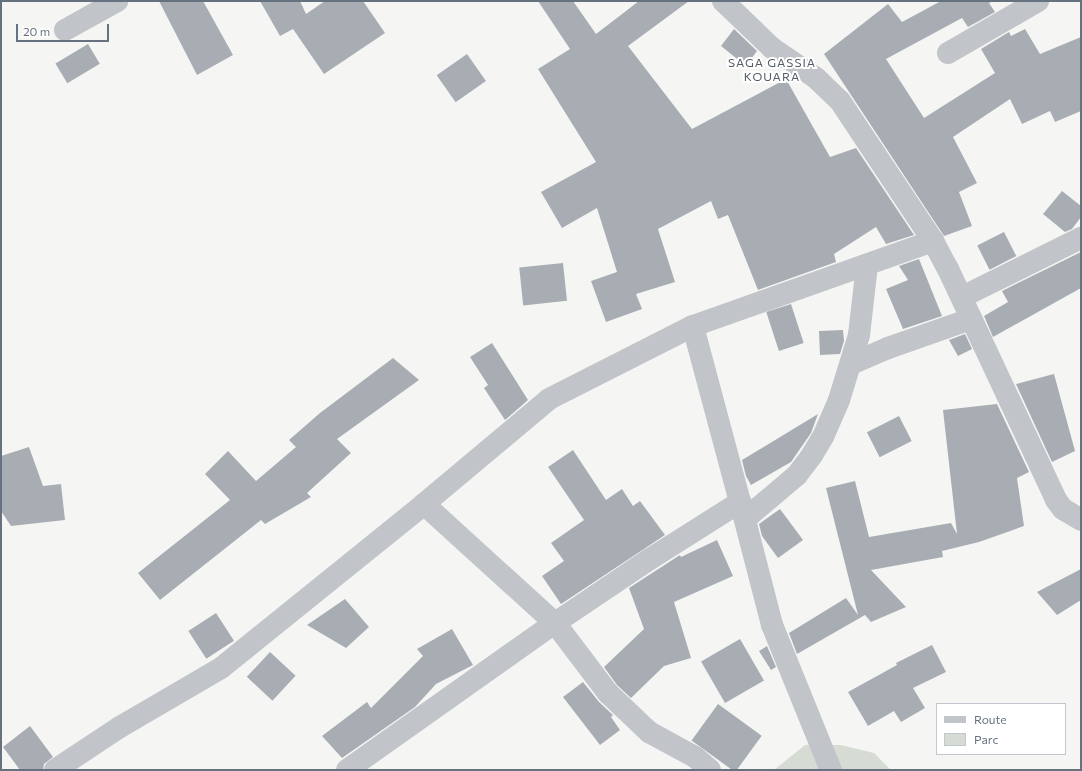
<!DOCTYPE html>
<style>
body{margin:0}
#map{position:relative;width:1082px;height:771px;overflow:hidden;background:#f5f6f3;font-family:Commissioner,sans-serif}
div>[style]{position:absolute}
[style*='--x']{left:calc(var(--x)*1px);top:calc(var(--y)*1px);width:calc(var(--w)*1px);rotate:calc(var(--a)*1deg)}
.green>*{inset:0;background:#d6dcd4}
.building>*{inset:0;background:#a8adb4;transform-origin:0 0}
.minor>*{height:22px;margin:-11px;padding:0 11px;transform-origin:11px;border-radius:11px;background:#c1c4c8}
span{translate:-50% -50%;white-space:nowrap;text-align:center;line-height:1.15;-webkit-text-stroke:4px #fff;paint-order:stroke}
.neighbourhood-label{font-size:12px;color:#555c67;letter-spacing:1px}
.frame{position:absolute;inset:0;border:2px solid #677281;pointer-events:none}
.legend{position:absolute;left:936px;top:703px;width:130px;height:52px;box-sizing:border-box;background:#fff;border:1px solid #c2c7cd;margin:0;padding:5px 7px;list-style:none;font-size:12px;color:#677281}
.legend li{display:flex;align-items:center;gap:8px;height:20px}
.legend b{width:20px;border:1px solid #c2c7cd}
.scale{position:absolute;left:16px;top:24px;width:93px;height:18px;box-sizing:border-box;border:2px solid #677281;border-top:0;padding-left:5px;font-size:12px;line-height:14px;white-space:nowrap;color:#677281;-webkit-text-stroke:3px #fff;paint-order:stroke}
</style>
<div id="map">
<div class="green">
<div style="clip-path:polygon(805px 745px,841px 745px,874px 753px,891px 770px,774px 770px)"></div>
</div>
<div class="building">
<div style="clip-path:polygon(159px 1px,203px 1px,233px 55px,197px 75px)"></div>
<div style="clip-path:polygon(260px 1px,300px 1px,306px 14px,325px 1px,363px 1px,385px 33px,324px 74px,293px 29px,280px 36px)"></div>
<div style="clip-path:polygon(538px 1px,573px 1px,596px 34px,639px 1px,689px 1px,628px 46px,692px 129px,786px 79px,830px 157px,856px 148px,914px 235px,886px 244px,876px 227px,834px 254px,836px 262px,758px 290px,728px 215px,718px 219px,711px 201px,658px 229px,675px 282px,636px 294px,642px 309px,606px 322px,591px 281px,617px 272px,597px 208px,562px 228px,541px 192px,596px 162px,538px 69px,570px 49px)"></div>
<div style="clip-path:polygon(941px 1px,993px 1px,989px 3px,995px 12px,968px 27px,962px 18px,886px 59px,924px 118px,995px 73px,981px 49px,1009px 32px,1011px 36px,1025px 29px,1040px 54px,1081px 37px,1081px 111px,1055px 122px,1050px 111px,1022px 124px,1010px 99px,953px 137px,977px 183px,959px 192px,972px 226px,944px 236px,824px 54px,888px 4px,902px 22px)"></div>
<div style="clip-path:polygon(734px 29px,757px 51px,746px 66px,721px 46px)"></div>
<div style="left:88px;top:44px;width:23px;height:38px;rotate:59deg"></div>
<div style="left:467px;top:54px;width:33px;height:37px;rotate:55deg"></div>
<div style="clip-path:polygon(1062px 191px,1081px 206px,1081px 217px,1072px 229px,1065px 232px,1043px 214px)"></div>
<div style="left:1004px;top:232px;width:27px;height:30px;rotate:63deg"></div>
<div style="clip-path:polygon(1081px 252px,1081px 288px,993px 337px,984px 316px,1008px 302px,1002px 291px)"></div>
<div style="clip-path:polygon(919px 259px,942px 316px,903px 329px,886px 289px,908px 280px,899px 266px)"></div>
<div style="left:563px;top:263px;width:38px;height:44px;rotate:84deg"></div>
<div style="left:791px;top:304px;width:41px;height:26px;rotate:72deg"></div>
<div style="clip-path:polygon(843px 330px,844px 341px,840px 354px,820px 355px,819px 331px)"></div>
<div style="clip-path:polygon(965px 334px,972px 349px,958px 356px,949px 340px)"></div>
<div style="clip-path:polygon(492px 343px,528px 400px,505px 420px,484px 388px,488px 385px,470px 357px)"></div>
<div style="clip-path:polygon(393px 358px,419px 380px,337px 439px,351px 453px,307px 493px,311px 497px,265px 524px,261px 520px,160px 600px,138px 573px,230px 500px,205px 474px,228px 451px,256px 481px,296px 447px,289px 440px,320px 413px)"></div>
<div style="clip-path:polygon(1054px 374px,1075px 451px,1052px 462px,1016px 384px)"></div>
<div style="clip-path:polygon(997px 404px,1029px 472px,1017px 478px,1024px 526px,979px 542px,942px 551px,943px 557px,871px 570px,906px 607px,871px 622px,865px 615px,797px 654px,789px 633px,846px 598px,858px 615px,826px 488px,855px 481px,869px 537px,951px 523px,957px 534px,943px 410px)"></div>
<div style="clip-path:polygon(818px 414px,811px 433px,791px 462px,751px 485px,746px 476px,742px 460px)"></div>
<div style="left:899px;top:416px;width:28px;height:36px;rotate:63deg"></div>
<div style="clip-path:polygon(29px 447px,43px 486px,61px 484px,65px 520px,11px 526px,1px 511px,1px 456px)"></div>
<div style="clip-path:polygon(573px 450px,606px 500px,622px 489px,633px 506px,640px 501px,665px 535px,561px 604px,542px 576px,564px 561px,551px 543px,584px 520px,548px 467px)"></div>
<div style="clip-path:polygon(780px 509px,803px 540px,778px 558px,762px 536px,759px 524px)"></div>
<div style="clip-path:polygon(717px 540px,733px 576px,674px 602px,691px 658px,664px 666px,631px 698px,617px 685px,604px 667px,644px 629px,629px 588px,680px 555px,681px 557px)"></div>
<div style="clip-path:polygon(1081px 569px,1081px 600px,1057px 615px,1037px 592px)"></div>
<div style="clip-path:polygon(345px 599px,369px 627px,346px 648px,307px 625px)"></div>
<div style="left:216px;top:613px;width:33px;height:33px;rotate:57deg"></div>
<div style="clip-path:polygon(452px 629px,473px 665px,436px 684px,415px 707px,342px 758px,322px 736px,367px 702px,371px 708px,423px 656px,417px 649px)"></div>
<div style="left:740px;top:639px;width:48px;height:45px;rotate:60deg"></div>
<div style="clip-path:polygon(932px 645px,946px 672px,913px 688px,925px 708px,901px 722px,894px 711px,868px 726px,848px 692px,897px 665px,896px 663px)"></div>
<div style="clip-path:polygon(767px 646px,776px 667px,771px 670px,759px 651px)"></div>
<div style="left:270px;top:652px;width:35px;height:34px;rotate:43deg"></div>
<div style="clip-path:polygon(583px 682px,599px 702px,613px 715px,611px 717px,620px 730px,600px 745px,563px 697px)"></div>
<div style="left:718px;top:704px;width:54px;height:45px;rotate:36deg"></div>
<div style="clip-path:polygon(30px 726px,53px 757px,44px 764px,43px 770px,20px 770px,3px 747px)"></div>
</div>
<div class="minor">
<div style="--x:723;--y:1;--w:68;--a:43.8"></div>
<div style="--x:772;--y:48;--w:53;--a:34.3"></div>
<div style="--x:816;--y:78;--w:33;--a:44"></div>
<div style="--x:840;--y:101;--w:168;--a:56.4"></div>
<div style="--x:933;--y:241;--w:32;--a:62"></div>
<div style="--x:948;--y:269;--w:255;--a:64.9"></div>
<div style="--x:1056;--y:500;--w:11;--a:52"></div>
<div style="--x:1063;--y:509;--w:21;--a:31"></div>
<div style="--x:65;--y:30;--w:60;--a:-29.1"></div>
<div style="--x:948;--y:53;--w:104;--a:-30"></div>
<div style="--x:962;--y:297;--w:133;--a:-26.4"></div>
<div style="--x:851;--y:364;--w:40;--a:-23.4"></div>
<div style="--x:888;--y:348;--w:88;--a:-19.3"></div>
<div style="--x:424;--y:504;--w:177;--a:42.3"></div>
<div style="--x:555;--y:623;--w:88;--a:52.9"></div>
<div style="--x:608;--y:693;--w:57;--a:43.6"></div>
<div style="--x:649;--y:732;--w:52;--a:28.5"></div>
<div style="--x:695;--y:757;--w:20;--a:41"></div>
<div style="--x:741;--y:505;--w:124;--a:75.5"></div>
<div style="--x:772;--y:625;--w:157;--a:67.9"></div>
<div style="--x:745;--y:519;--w:68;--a:-40.2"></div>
<div style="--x:797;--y:475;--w:25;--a:-53"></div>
<div style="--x:812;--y:455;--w:21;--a:-59"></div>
<div style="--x:823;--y:437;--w:40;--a:-66.6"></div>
<div style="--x:839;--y:400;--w:68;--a:-72.9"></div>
<div style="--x:859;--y:335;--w:70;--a:-83.5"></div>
<div style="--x:55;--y:770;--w:78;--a:-33.5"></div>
<div style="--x:120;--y:727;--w:117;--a:-30.3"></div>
<div style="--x:221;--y:668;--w:261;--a:-38.9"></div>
<div style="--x:424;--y:504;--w:163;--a:-40"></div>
<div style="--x:549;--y:399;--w:161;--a:-26.9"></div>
<div style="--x:693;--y:326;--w:255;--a:-19.5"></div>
<div style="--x:347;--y:770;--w:255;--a:-35.3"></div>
<div style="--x:555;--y:623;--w:115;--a:-34"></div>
<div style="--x:650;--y:559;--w:107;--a:-32.3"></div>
<div style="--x:740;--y:502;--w:182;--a:-105"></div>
</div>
<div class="neighbourhood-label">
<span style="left:772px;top:70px">SAGA GASSIA<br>KOUARA</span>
</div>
<div class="frame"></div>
<ul class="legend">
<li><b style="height:5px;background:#c1c4c8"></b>Route</li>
<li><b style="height:11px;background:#d6dcd4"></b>Parc</li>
</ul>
<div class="scale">20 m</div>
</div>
